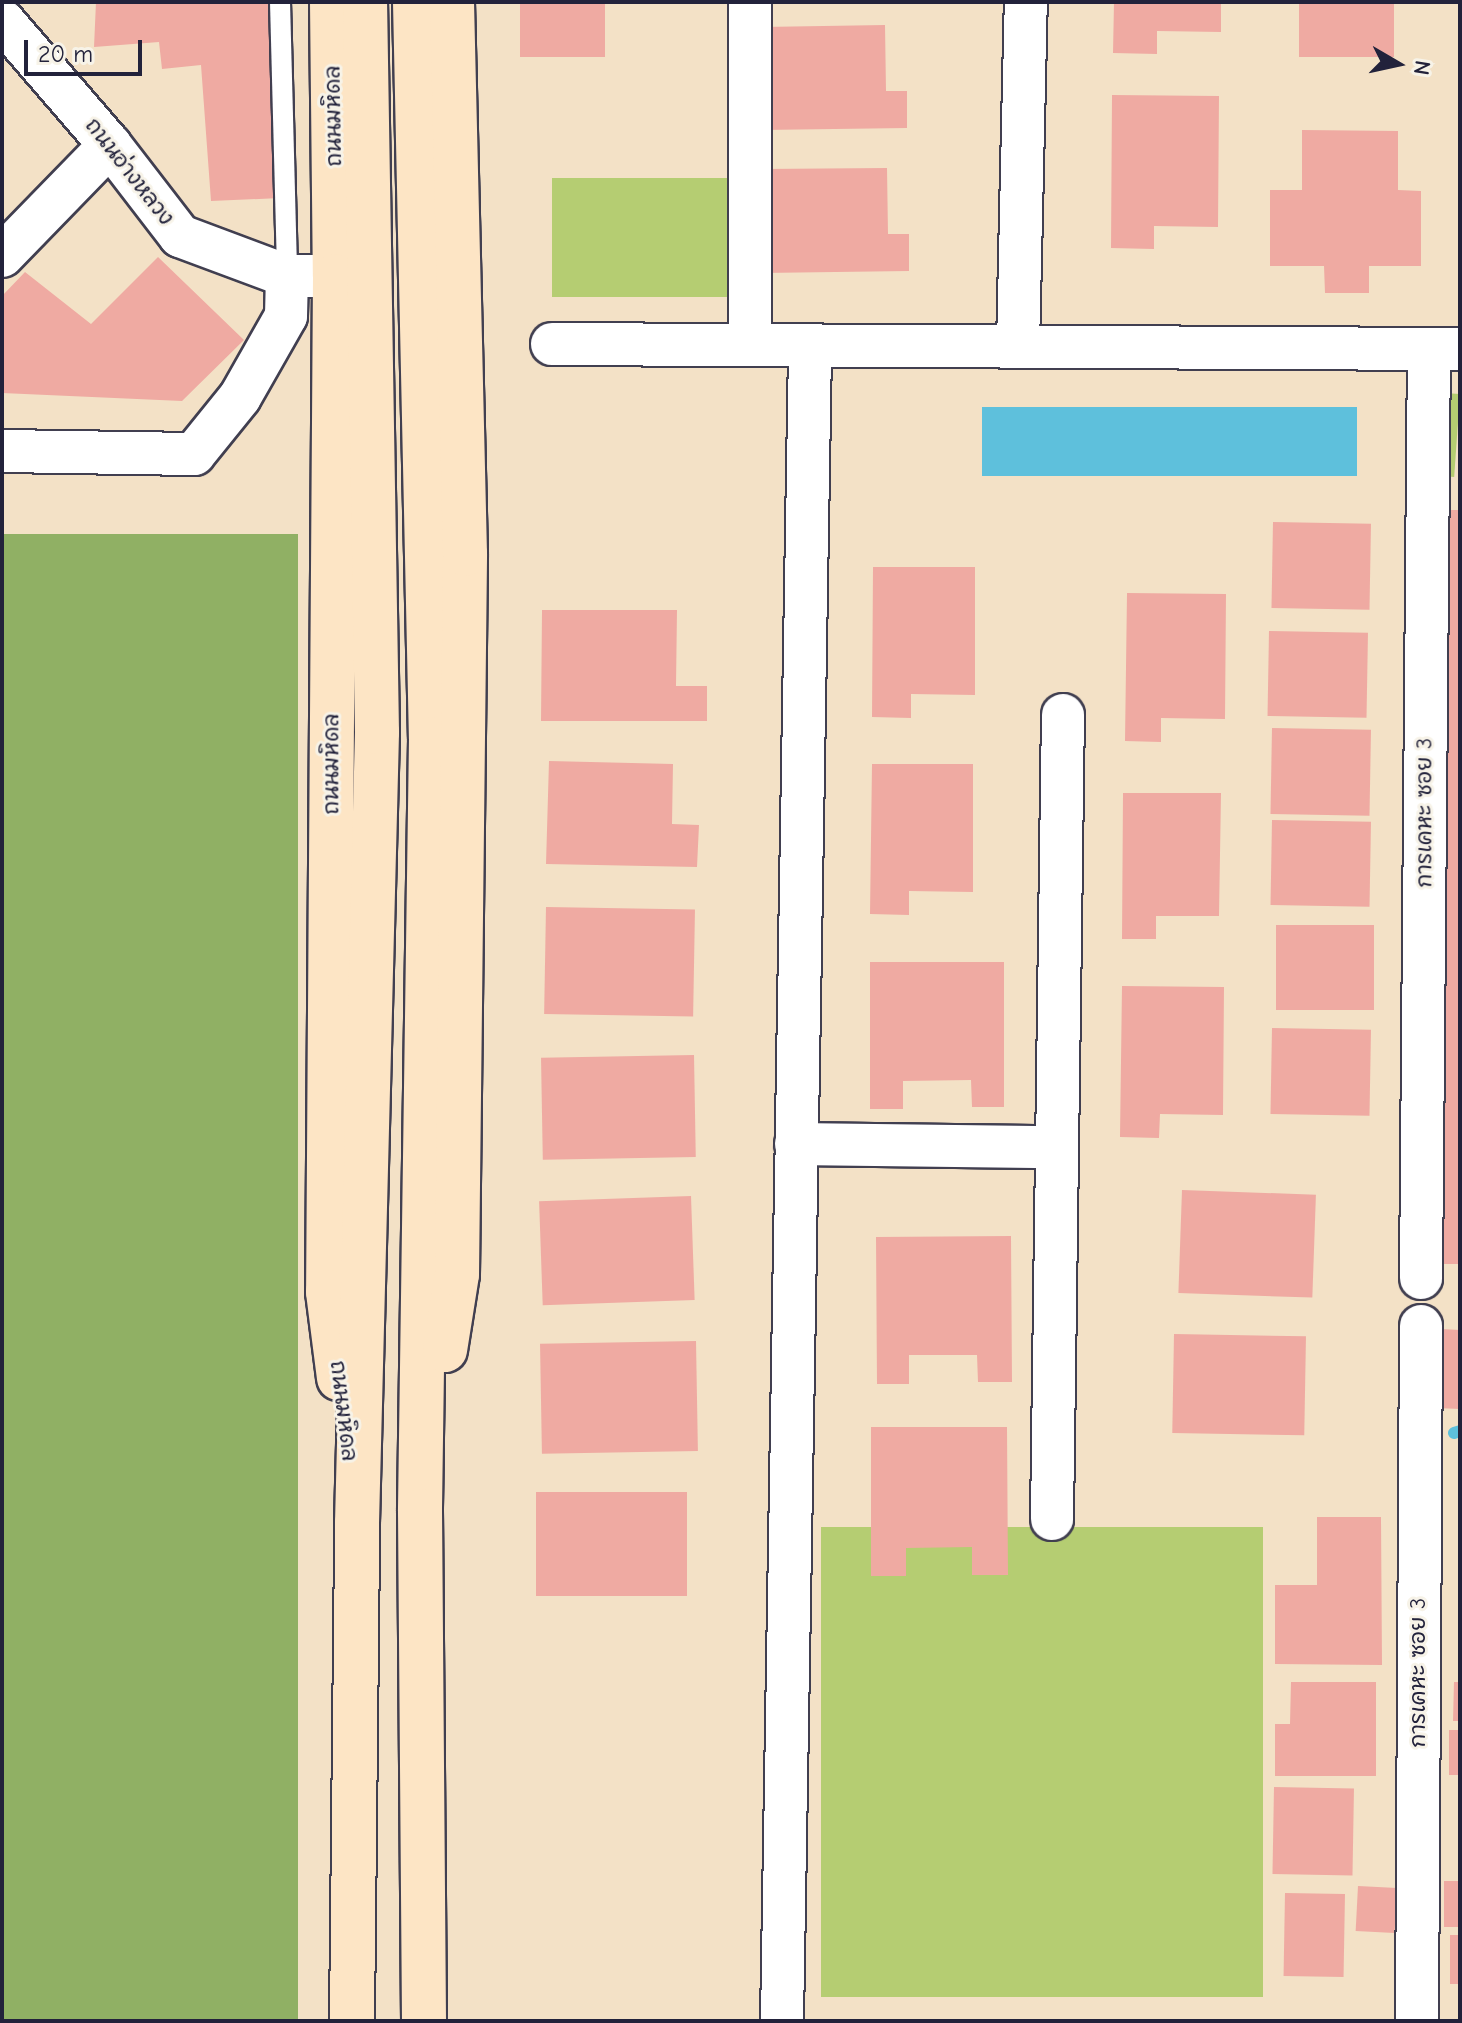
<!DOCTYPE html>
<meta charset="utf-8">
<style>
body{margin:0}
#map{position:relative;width:1462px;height:2023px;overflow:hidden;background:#f3e1c6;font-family:"Comic Neue","Playpen Sans Thai",sans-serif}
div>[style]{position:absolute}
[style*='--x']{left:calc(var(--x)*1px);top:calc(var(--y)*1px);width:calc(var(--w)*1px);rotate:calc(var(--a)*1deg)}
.green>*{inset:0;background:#b5cd72;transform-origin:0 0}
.forest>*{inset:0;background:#90b064;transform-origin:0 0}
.water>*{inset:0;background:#5ec0dc;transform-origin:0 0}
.stream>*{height:12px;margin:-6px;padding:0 6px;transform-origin:6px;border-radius:6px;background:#5ec0dc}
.building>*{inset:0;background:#efaaa2;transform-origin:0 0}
.roads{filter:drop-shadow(2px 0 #413f50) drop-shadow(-2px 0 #413f50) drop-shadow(0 2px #413f50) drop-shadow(0 -2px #413f50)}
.service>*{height:20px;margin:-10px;padding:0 10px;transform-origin:10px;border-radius:10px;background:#fff}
.minor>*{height:42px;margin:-21px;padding:0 21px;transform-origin:21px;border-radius:21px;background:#fff}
.secondary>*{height:44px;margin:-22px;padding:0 22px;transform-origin:22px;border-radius:22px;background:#fde5c5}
span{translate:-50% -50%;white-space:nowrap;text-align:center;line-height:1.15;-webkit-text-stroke:6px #f7f3e8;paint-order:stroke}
.street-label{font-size:22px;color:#22223b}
.frame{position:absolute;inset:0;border:4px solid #22223b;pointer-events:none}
.north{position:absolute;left:1358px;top:24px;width:80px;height:80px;-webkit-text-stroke:6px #f7f3e8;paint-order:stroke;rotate:99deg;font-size:22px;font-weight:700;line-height:32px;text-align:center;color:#22223b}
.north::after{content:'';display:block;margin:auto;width:28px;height:36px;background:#22223b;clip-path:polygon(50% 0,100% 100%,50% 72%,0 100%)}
.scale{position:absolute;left:24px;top:40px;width:118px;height:36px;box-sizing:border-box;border:4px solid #22223b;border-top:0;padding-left:10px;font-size:24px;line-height:28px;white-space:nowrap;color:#22223b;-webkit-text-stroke:6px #f7f3e8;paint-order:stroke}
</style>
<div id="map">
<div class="green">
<div style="left:737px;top:178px;width:119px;height:185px;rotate:90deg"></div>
<div style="left:1444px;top:393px;width:16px;height:83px;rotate:4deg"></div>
<div style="left:1263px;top:1527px;width:470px;height:442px;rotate:90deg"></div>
</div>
<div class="forest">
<div style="left:2px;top:534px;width:296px;height:1487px"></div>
</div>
<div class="water">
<div style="left:982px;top:407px;width:375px;height:69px"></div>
</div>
<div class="stream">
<div style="--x:1454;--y:1433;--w:6;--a:-18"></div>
</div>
<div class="building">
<div style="clip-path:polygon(96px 2px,272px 2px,280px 198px,211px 201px,201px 65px,162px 69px,159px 42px,94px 47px)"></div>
<div style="left:520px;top:2px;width:85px;height:55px"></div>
<div style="clip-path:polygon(1114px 2px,1221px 2px,1221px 32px,1157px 31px,1157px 54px,1113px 53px)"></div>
<div style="left:1299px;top:2px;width:95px;height:55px"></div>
<div style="clip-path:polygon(885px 25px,886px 91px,907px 91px,907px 128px,757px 130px,756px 27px)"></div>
<div style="clip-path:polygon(1112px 95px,1219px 96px,1218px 227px,1154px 226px,1154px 249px,1111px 248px)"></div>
<div style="clip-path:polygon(1302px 130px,1398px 131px,1398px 190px,1421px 191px,1421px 266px,1369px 266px,1369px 293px,1325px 293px,1324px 266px,1270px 266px,1270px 190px,1302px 190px)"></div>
<div style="clip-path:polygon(887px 168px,888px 234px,909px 234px,909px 271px,760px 273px,758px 169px)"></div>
<div style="clip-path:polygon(158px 257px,244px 340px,182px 401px,2px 393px,2px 296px,25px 272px,91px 324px)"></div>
<div style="clip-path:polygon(1449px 510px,1460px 510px,1460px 1264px,1437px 1264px)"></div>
<div style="left:1273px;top:522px;width:98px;height:86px;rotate:1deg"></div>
<div style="clip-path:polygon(873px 567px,975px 567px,975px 695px,911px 694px,911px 718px,872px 717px)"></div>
<div style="clip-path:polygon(1127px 593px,1226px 594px,1225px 719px,1161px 718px,1161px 742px,1125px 741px)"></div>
<div style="clip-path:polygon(542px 610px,677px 610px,676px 686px,707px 686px,707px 721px,541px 721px)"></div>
<div style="left:1269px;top:631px;width:99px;height:85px;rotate:1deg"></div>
<div style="left:1272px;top:728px;width:99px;height:86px;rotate:1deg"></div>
<div style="clip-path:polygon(549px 761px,673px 764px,672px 824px,699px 825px,697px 867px,546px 864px)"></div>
<div style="clip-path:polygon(872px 764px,973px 764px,973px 892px,909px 891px,909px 915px,870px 914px)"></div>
<div style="clip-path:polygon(1123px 793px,1221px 793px,1219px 916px,1156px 916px,1156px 939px,1122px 939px)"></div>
<div style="left:1272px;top:820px;width:99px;height:85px;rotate:1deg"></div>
<div style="left:546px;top:907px;width:149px;height:107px;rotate:1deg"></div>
<div style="left:1276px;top:925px;width:98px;height:85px"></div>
<div style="clip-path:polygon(870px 962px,1004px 962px,1004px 1107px,972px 1107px,971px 1080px,903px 1081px,903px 1109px,870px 1109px)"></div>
<div style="clip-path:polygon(1122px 986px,1224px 987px,1223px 1115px,1160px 1114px,1159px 1138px,1120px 1137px)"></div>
<div style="left:1272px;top:1028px;width:99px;height:86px;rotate:1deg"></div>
<div style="left:694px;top:1055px;width:102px;height:153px;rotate:89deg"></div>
<div style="left:1182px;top:1190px;width:134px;height:103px;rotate:2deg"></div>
<div style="left:691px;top:1196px;width:104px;height:152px;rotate:88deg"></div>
<div style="clip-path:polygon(1011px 1236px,1012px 1382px,978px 1382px,977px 1355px,909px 1355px,909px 1384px,877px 1384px,876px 1237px)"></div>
<div style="clip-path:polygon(1441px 1329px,1460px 1330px,1460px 1409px,1436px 1408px)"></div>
<div style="left:1174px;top:1334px;width:132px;height:99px;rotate:1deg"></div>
<div style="left:696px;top:1341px;width:110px;height:156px;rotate:89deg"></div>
<div style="clip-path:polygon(871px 1427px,1007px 1427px,1008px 1575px,972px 1575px,972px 1547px,906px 1548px,906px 1576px,871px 1576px)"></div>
<div style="left:536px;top:1492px;width:151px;height:104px"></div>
<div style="clip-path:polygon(1317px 1517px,1381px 1517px,1382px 1665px,1275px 1664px,1275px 1585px,1317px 1585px)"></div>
<div style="clip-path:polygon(1291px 1682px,1376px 1682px,1376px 1776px,1275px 1776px,1275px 1724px,1290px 1724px)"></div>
<div style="clip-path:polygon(1454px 1682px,1460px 1682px,1460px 1721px,1453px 1721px)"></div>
<div style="left:1449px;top:1730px;width:11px;height:45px"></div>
<div style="left:1274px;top:1787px;width:80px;height:87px;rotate:1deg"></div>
<div style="left:1444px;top:1881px;width:16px;height:46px"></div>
<div style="left:1358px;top:1886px;width:39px;height:45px;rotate:3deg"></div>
<div style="left:1285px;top:1893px;width:60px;height:83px;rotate:1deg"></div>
<div style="left:1450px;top:1935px;width:10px;height:49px"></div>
</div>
<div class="roads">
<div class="service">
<div style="--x:280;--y:2;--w:274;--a:88.5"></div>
</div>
<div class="minor">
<div style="--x:750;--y:2;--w:343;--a:90"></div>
<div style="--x:2;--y:20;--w:165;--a:49.2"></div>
<div style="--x:110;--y:145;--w:115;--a:52.4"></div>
<div style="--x:180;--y:236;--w:114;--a:20.5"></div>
<div style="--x:287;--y:276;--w:48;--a:0"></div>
<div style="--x:2;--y:256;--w:155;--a:-45.8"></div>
<div style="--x:552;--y:344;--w:908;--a:0.32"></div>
<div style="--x:1018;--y:346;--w:344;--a:-88.7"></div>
<div style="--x:2;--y:451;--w:192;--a:0.9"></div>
<div style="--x:194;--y:454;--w:73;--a:-51.1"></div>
<div style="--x:240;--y:397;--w:93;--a:-60.4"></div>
<div style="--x:286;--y:316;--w:40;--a:-88.6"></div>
<div style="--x:796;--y:1144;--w:258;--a:0.7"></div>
<div style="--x:1421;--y:1278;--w:929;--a:-89.51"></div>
<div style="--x:1052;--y:1519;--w:804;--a:-89.22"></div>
<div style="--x:782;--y:2021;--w:1676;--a:-89.04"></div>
<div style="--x:1417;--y:2021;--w:695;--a:-89.67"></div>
</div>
<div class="secondary">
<div style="--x:332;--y:2;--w:274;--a:89.4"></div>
<div style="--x:335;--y:276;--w:1016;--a:90.39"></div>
<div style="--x:328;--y:1292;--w:87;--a:82.7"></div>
<div style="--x:415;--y:2;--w:737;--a:88.76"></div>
<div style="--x:431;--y:739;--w:772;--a:90.82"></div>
<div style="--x:420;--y:1511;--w:510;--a:89.55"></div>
<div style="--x:445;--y:1350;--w:77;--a:-81"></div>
<div style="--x:457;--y:1274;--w:720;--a:-89.36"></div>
<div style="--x:465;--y:554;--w:552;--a:-91.35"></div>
<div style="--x:352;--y:2021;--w:498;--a:-89.4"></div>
<div style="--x:357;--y:1523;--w:791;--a:-88.55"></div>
<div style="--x:377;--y:732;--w:730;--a:-90.94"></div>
</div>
</div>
<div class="street-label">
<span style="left:334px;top:116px;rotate:-91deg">ถนนมหิดล</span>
<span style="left:129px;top:172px;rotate:52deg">ถนนอ่างหลวง</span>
<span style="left:332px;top:764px;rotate:-90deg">ถนนมหิดล</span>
<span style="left:1425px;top:813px;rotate:-90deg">การเคหะ ซอย 3</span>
<span style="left:343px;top:1411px;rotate:83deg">ถนนมหิดล</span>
<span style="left:1419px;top:1673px;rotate:-90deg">การเคหะ ซอย 3</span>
</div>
<div class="frame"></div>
<div class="north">N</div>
<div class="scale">20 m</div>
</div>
